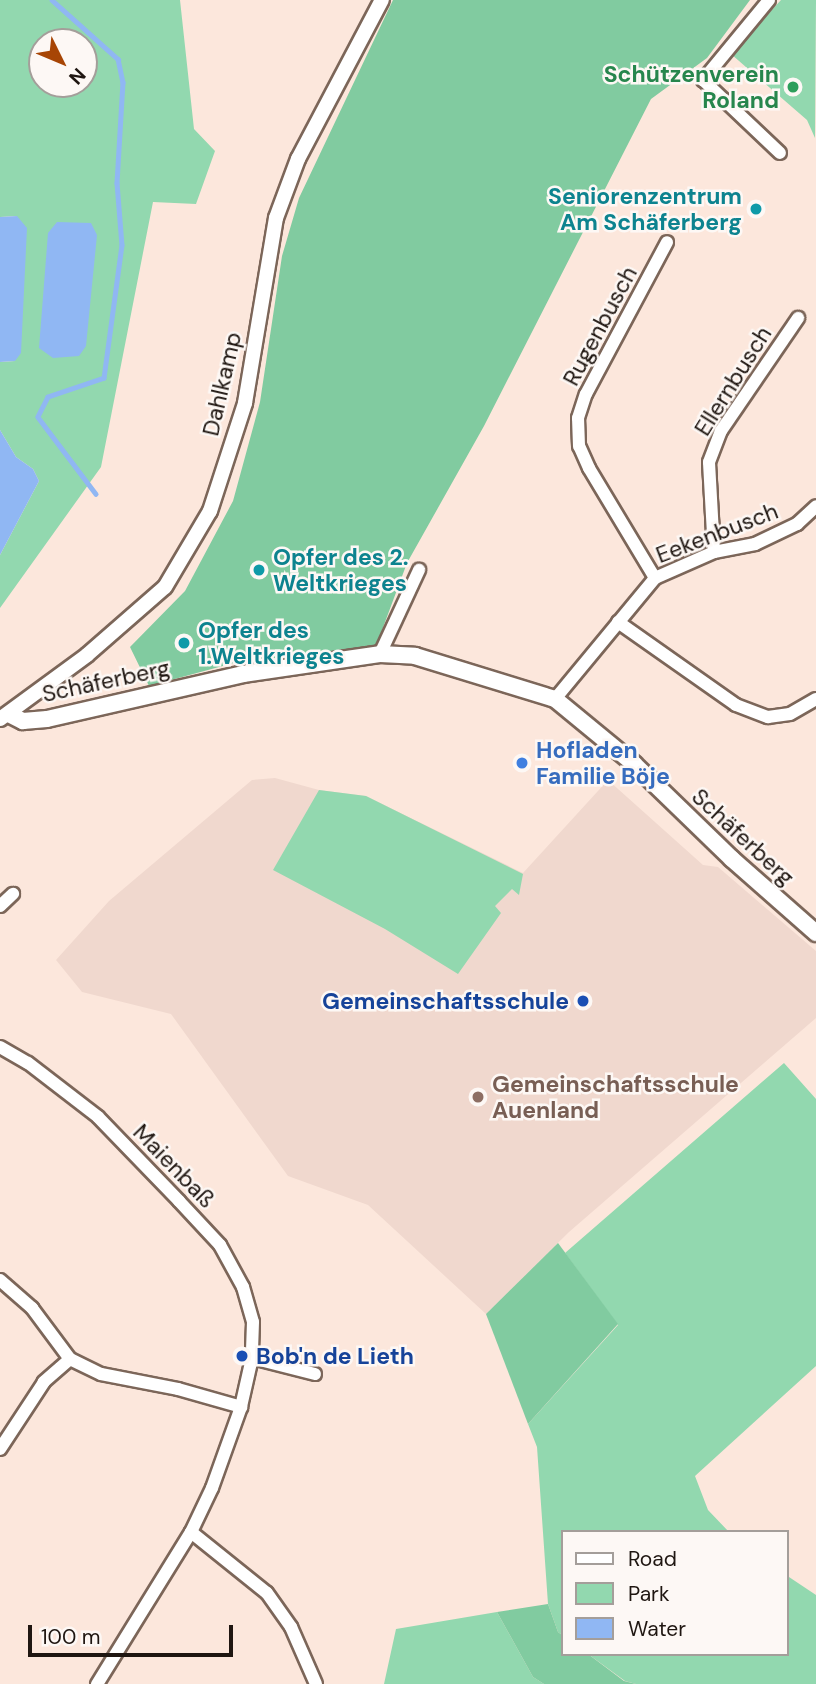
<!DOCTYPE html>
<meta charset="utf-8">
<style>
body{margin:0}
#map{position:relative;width:816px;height:1684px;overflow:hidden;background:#fce7dc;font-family:"DM Sans",sans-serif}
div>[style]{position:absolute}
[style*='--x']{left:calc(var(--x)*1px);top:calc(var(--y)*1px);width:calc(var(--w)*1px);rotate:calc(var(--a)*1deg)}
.education>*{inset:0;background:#f0d8ce}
.green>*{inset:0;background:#92d8af}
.forest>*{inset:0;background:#81cba0}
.water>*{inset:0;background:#90b7f3}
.stream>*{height:4.5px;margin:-2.25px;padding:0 2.25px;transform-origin:2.25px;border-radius:2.25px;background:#90b7f3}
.roads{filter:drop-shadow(2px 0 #7c6659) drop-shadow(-2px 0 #7c6659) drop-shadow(0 2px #7c6659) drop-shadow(0 -2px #7c6659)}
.minor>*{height:12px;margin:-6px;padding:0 6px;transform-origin:6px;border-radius:6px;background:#fff}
.tertiary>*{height:14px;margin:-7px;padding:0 7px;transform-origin:7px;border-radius:7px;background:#fff}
.secondary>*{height:16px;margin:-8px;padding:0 8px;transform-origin:8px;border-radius:8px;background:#fff}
.dots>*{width:19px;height:19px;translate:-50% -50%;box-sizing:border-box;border:4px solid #fdf8f5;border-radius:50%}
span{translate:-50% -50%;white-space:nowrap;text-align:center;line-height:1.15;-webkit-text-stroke:5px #fdf8f5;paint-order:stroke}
.leisure-label{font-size:23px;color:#27864d;font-weight:700}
.right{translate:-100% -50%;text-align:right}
.culture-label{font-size:23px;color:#0d838f;font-weight:700}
.left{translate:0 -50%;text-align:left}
.street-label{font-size:23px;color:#1f1611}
.shop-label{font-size:23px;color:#366cbe;font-weight:700}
.transit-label{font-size:23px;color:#164399;font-weight:700}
.education-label{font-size:23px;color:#785e54;font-weight:700}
.legend{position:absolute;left:561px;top:1530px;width:228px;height:126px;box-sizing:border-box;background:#fdf8f5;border:2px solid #a49e9a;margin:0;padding:9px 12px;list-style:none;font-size:21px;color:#1f1611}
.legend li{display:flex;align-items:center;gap:14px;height:35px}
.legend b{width:35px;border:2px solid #a49e9a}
.north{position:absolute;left:28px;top:28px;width:70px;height:70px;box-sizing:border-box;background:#fdf8f5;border:2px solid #a49e9a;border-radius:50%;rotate:133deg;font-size:19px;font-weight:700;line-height:28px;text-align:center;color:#1f1611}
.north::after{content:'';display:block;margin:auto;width:24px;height:32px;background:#a74505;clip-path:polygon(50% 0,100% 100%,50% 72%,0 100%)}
.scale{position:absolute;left:28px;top:1625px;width:205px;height:32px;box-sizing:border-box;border:4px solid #1f1611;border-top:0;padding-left:9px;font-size:21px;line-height:24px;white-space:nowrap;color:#1f1611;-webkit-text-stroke:5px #fdf8f5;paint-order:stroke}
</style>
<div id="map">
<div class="education">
<div style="clip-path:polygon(275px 778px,319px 790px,366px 796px,523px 873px,608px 780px,703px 865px,718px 867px,816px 951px,816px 1018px,569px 1232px,486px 1314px,368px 1205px,288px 1176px,171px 1014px,82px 992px,56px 960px,109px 901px,252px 780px)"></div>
</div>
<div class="green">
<div style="clip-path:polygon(evenodd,0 0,180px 0,194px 129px,215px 151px,196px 204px,153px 202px,101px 467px,0 608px,0 555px,39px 481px,33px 469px,16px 457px,0 430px,0 362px,15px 361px,17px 216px,0 217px,0 0,42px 42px,84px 42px,84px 84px,42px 84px,42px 42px)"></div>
<div style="clip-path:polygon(781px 0,816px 0,815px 138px,807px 120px,731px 54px)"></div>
<div style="clip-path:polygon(319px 790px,366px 796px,523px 874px,519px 895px,512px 889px,495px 906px,501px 913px,458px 974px,385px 929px,273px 870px)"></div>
<div style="clip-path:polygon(784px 1063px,816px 1099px,816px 1366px,695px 1476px,708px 1510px,729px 1532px,562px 1532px,562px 1635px,558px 1632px,548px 1604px,537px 1447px,528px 1424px,618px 1325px,565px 1253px)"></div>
<div style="clip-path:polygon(786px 1575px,816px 1595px,816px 1684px,636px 1684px,625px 1681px,588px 1654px,786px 1654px)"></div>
<div style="clip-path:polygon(497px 1612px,533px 1677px,544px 1684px,384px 1684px,396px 1629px)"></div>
</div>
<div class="forest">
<div style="clip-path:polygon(393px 0,750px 0,707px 58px,651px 99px,484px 426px,407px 563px,375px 649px,241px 661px,149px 686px,130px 647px,185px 591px,233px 501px,260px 402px,282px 256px,299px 198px)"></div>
<div style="clip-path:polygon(558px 1243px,618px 1324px,528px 1424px,486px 1314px)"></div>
<div style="clip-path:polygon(548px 1604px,558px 1632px,562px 1635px,562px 1654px,588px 1654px,624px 1681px,636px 1684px,544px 1684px,533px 1677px,497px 1612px)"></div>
</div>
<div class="water">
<div style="clip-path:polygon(17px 216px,27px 228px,21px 353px,15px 361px,0 362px,0 217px)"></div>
<div style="clip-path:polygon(57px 222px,91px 223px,97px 235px,86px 346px,79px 356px,53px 358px,39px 348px,48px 233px)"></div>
<div style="clip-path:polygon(0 430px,16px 457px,33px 469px,39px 481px,0 555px)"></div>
</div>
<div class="stream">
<div style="--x:52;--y:0;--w:89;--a:41.8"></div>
<div style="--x:118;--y:59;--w:24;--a:78"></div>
<div style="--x:123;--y:82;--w:101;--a:93.4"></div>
<div style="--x:117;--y:183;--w:62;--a:85.4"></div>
<div style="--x:122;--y:245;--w:134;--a:97.7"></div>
<div style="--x:104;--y:378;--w:59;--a:161.3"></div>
<div style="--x:48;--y:397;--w:22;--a:117"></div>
<div style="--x:38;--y:417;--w:96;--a:53"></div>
</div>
<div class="roads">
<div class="minor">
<div style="--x:769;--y:0;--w:104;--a:129.5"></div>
<div style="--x:703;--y:80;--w:106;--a:43.5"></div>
<div style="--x:714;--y:552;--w:90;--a:-93.2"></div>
<div style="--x:709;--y:462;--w:33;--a:-69"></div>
<div style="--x:721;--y:431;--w:137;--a:-55.7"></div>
<div style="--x:655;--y:578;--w:128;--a:-121"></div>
<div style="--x:589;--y:468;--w:24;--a:-114"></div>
<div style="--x:579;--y:446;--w:28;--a:-92"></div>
<div style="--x:578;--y:418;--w:25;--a:-72"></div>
<div style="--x:586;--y:394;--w:172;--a:-61.9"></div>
<div style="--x:618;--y:622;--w:144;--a:35.1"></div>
<div style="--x:736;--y:705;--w:34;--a:21"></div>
<div style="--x:768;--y:717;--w:22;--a:-8"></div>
<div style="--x:790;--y:714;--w:30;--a:-30"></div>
<div style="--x:380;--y:654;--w:93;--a:-65.1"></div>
<div style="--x:555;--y:699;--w:157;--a:-50.4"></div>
<div style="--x:655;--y:578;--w:64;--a:-23.8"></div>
<div style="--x:714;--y:552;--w:42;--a:-11"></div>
<div style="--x:755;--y:544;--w:47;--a:-25.5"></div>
<div style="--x:797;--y:524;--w:26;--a:-43"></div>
<div style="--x:0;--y:906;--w:18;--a:-43"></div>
<div style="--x:0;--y:1047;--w:32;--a:30"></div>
<div style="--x:28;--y:1063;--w:88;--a:37.6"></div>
<div style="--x:98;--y:1117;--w:117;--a:46"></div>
<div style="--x:179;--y:1201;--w:60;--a:47"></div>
<div style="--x:220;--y:1245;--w:48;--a:61.3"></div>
<div style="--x:243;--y:1287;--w:36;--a:74"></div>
<div style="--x:253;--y:1322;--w:36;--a:92"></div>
<div style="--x:252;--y:1358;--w:50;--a:102.7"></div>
<div style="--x:241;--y:1407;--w:86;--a:109.7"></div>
<div style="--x:212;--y:1488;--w:49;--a:115.5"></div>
<div style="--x:191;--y:1532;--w:179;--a:121.7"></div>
<div style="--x:0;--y:1280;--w:43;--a:41.2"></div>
<div style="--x:32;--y:1308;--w:64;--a:53.3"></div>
<div style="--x:70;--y:1359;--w:35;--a:139"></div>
<div style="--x:44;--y:1382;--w:80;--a:123.3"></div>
<div style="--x:252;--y:1358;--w:65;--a:14.3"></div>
<div style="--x:70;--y:1359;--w:34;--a:26"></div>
<div style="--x:101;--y:1374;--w:78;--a:11"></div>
<div style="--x:178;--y:1389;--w:66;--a:15.9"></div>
<div style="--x:191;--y:1532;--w:97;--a:38.8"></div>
<div style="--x:267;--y:1593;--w:42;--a:54.8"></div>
<div style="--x:291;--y:1627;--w:62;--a:66.3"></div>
</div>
<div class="tertiary">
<div style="--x:0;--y:719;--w:108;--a:-36.3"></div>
<div style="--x:87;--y:655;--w:103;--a:-41.1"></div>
<div style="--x:165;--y:587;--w:88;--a:-59.4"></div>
<div style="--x:210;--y:511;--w:114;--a:-72"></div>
<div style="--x:245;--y:403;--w:188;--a:-80.5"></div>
<div style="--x:276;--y:218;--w:63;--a:-69.6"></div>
<div style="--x:298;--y:159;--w:180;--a:-62.2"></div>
</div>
<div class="secondary">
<div style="--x:9;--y:714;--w:16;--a:27"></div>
<div style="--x:23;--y:721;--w:24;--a:-5"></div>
<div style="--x:47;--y:719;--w:201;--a:-12.9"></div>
<div style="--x:243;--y:674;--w:138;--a:-8.3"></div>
<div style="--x:380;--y:654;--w:35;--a:3"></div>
<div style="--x:415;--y:656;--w:146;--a:17.1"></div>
<div style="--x:555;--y:699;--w:102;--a:39.4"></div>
<div style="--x:634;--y:764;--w:136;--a:44.1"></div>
<div style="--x:732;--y:859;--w:112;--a:41.4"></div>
</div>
</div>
<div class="dots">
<div style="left:793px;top:87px;background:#2e9e5b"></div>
<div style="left:756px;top:209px;background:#0f9aa8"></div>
<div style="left:259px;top:570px;background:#0f9aa8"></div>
<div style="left:184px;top:643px;background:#0f9aa8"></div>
<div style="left:522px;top:763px;background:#3f7fe0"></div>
<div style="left:583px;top:1001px;background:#1a4fb4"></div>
<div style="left:478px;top:1097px;background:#8d6e63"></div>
<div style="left:242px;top:1356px;background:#1a4fb4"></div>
</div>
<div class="leisure-label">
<span class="right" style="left:779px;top:87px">Schützenverein<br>Roland</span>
</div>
<div class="culture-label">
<span class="right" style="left:742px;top:209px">Seniorenzentrum<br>Am Schäferberg</span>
<span class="left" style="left:273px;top:570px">Opfer des 2.<br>Weltkrieges</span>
<span class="left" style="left:198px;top:643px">Opfer des<br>1.Weltkrieges</span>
</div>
<div class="street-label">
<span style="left:600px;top:326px;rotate:-62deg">Rugenbusch</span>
<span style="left:733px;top:381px;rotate:-58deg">Ellernbusch</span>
<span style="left:222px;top:384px;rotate:-77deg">Dahlkamp</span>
<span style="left:717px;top:533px;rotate:-21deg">Eekenbusch</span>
<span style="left:106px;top:681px;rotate:-12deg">Schäferberg</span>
<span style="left:743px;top:837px;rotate:43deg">Schäferberg</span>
<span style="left:174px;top:1166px;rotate:46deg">Maienbaß</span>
</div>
<div class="shop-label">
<span class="left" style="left:536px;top:763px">Hofladen<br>Familie Böje</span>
</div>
<div class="transit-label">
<span class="right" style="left:569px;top:1001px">Gemeinschaftsschule</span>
<span class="left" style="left:256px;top:1356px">Bob'n de Lieth</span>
</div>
<div class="education-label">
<span class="left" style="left:492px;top:1097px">Gemeinschaftsschule<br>Auenland</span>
</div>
<ul class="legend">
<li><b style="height:9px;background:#fff"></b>Road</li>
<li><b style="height:19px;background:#92d8af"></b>Park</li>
<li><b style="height:19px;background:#90b7f3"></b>Water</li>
</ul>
<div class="north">N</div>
<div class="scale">100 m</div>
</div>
